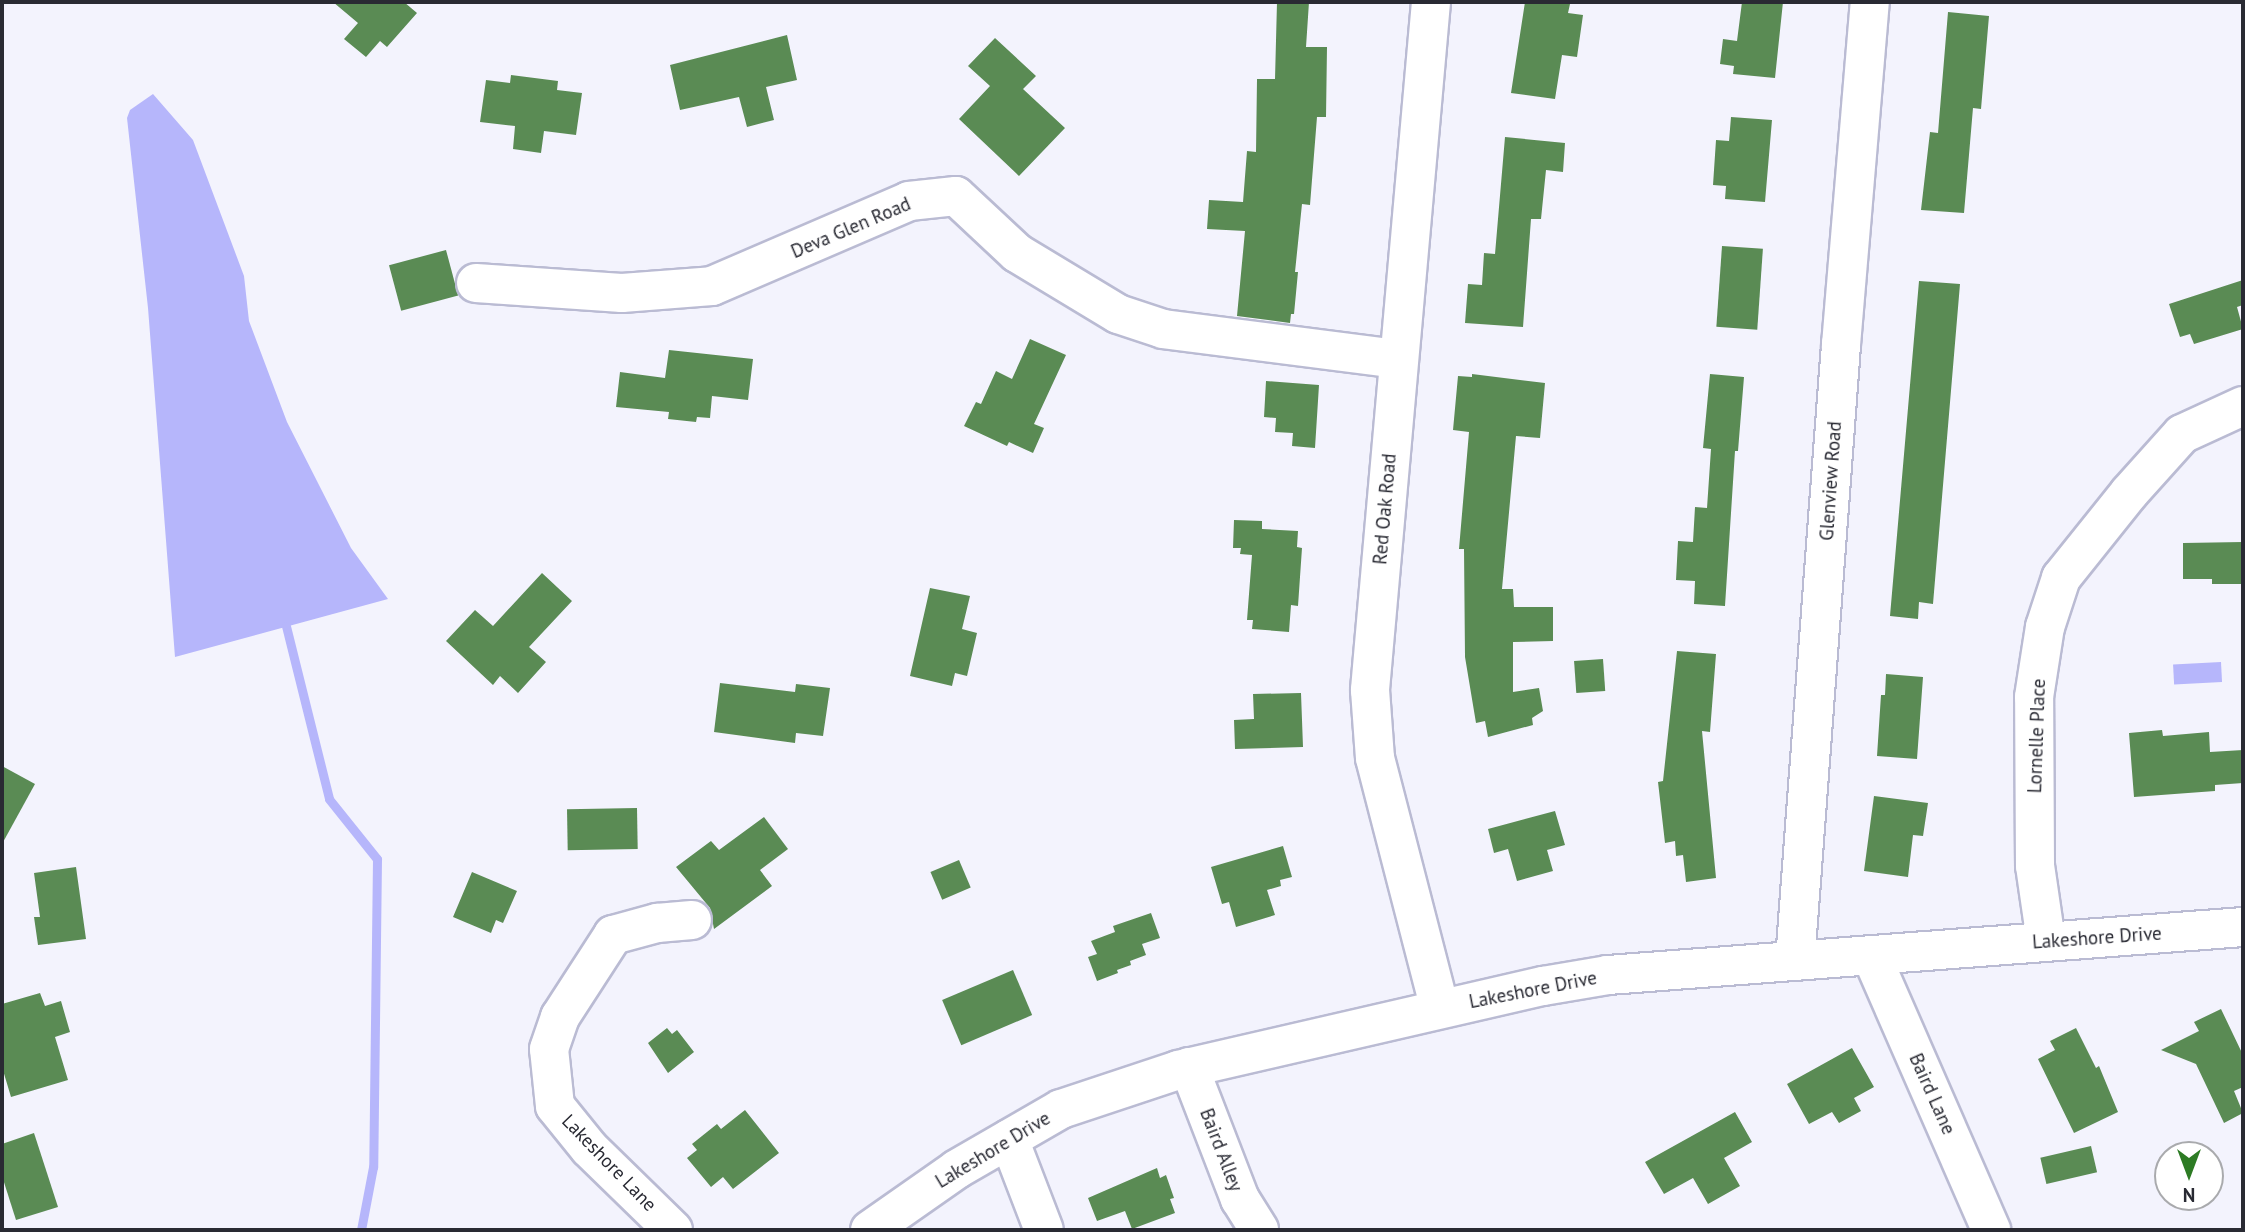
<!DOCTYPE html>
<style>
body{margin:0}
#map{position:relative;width:2245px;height:1232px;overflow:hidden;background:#f3f3fd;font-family:"PT Sans",sans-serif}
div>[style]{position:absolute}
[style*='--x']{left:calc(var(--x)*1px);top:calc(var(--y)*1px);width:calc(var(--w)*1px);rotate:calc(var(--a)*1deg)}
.water>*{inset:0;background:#b6b6fb;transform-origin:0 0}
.stream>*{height:9px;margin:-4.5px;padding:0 4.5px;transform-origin:4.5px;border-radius:4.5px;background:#b6b6fb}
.building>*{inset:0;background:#5a8b54;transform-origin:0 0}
.roads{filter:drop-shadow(2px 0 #babbd3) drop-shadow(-2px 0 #babbd3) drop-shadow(0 2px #babbd3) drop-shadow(0 -2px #babbd3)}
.minor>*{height:38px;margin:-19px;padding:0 19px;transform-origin:19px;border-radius:19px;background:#fff}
span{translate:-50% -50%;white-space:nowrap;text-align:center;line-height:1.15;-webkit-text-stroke:5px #fff;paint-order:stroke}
.street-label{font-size:19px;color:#292a33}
.frame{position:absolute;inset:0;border:4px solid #292a33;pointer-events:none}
.north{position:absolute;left:2154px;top:1141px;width:70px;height:70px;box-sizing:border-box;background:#fff;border:2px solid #a9aaad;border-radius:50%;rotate:180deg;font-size:19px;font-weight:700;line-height:28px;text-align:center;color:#292a33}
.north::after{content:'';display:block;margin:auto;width:24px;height:32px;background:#2d7b24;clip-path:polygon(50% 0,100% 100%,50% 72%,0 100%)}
</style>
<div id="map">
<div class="water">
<div style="clip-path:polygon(153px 94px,193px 140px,244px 276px,249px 321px,287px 422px,351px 548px,388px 599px,175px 657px,148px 308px,127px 118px,130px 110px)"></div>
<div style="left:2221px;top:662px;width:20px;height:48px;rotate:87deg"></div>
</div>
<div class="stream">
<div style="--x:286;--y:626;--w:178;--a:76"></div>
<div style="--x:329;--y:799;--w:77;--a:51.3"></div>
<div style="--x:377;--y:859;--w:308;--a:90.7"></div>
<div style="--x:373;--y:1167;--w:64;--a:100.8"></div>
</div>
<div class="building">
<div style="clip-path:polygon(333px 2px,404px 2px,417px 13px,387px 47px,380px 41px,366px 57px,344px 39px,358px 23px)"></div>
<div style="clip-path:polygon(1277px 2px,1309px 2px,1306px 47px,1327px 47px,1326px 117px,1317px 117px,1310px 205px,1302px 204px,1295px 272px,1298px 272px,1294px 314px,1291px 314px,1290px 323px,1237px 316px,1245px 231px,1207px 229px,1209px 200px,1243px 202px,1247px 151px,1256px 152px,1257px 79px,1275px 79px)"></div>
<div style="clip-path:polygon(1525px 2px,1570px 4px,1568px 13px,1583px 15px,1577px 57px,1562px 55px,1555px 99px,1511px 93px)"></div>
<div style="clip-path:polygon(1742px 2px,1783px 2px,1775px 78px,1733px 74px,1734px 66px,1720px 64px,1723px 39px,1737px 41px)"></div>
<div style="clip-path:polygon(1948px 12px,1989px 16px,1981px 109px,1973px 108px,1964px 213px,1921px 210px,1930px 132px,1938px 133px)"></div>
<div style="clip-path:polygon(787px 35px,797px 80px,766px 87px,774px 120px,747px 127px,739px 97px,680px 110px,670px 65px)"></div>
<div style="clip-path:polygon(995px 38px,1036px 76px,1023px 89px,1065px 128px,1019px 176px,959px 119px,990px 86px,968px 66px)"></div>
<div style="clip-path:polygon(511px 75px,558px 81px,557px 90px,582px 93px,576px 135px,544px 131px,541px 153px,513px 149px,515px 126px,480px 122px,486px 80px,510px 83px)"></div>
<div style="clip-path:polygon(1731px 117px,1772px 120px,1765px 202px,1725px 199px,1726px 186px,1713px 185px,1716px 140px,1729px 141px)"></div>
<div style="clip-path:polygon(1505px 137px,1565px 143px,1563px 172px,1546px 170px,1541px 219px,1531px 219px,1523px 327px,1465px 323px,1468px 284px,1482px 285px,1484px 253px,1495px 254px)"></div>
<div style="left:1722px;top:246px;width:41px;height:81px;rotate:4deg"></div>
<div style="left:446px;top:250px;width:47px;height:59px;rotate:75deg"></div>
<div style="clip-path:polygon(2243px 280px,2243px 305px,2237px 307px,2243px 329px,2194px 344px,2190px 334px,2180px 337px,2169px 304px)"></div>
<div style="clip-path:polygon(1919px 281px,1960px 284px,1933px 604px,1919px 602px,1918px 619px,1890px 616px)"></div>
<div style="clip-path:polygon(1030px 339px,1066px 355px,1034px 424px,1044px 428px,1033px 453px,1009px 442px,1007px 446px,964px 426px,976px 402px,981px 404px,996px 371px,1012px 379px)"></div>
<div style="clip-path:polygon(669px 350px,753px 359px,748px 400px,712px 396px,710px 418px,697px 417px,696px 422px,668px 419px,669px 412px,616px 407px,620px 372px,665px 378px)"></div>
<div style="clip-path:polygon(1472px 374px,1545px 383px,1540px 438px,1516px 436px,1502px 589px,1513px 589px,1514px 607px,1553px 607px,1553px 641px,1513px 642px,1513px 692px,1539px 688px,1543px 711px,1532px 718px,1533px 725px,1488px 737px,1485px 721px,1476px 723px,1465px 657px,1464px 549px,1459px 549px,1469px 432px,1453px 430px,1458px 376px,1472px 377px)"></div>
<div style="clip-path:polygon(1710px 374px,1744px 377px,1738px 451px,1735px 451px,1725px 606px,1694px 604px,1695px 581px,1676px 580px,1678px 541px,1693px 542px,1695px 507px,1707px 508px,1711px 449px,1703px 448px)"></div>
<div style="clip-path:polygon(1266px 381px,1319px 385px,1315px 448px,1292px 446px,1293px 433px,1275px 432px,1276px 418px,1264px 417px)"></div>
<div style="clip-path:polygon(1234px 520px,1262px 521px,1262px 529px,1298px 531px,1297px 547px,1302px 548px,1298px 606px,1291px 605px,1289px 632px,1252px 629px,1253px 620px,1247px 620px,1252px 555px,1240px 554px,1241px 548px,1233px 548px)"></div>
<div style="clip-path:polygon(2243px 542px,2243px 584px,2212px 584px,2212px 579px,2183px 579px,2183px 543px)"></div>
<div style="clip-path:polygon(542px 573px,572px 601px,529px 647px,546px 662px,518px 693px,500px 676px,493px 685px,446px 641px,475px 610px,493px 626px)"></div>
<div style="clip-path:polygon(930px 588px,970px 596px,962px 629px,977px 633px,967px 676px,955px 673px,952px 686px,910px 676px)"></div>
<div style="clip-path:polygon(1677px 651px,1716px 654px,1710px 732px,1702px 731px,1716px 878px,1686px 882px,1683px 855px,1676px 856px,1675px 841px,1665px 843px,1658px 782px,1663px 781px)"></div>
<div style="left:1603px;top:659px;width:32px;height:29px;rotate:86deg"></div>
<div style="clip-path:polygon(1886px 674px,1923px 677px,1917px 759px,1877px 756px,1881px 695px,1885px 695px)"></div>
<div style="clip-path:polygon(720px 683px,795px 692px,796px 684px,830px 688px,823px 736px,796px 733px,795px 743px,714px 732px)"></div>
<div style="clip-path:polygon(1301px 693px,1303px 747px,1235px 749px,1234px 720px,1254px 719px,1253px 694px)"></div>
<div style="clip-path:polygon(2162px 730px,2163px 736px,2209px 732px,2210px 752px,2243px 750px,2243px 783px,2215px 785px,2215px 791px,2134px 797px,2129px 733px)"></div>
<div style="clip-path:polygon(2px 766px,35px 784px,2px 844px)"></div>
<div style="clip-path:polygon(1874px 796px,1928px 803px,1923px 836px,1913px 835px,1908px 877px,1864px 871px)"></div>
<div style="left:637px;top:808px;width:41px;height:70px;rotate:89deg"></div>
<div style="clip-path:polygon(1555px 811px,1565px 845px,1547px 850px,1553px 871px,1517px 881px,1508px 849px,1494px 853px,1488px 829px)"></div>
<div style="clip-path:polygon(764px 817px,788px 849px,760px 870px,772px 886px,714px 929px,710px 908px,676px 867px,711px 841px,719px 850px)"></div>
<div style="clip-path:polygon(1283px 846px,1292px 877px,1280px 880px,1281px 886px,1267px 890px,1275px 915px,1236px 927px,1229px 902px,1222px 904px,1211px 867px)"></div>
<div style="left:959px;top:860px;width:30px;height:31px;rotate:67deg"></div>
<div style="clip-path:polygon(76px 867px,86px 939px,38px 945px,34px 917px,40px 917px,34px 873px)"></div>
<div style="clip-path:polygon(472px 872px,517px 891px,503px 923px,496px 920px,491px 933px,453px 917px)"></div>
<div style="clip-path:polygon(1151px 913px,1160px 938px,1142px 944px,1146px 955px,1130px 961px,1131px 965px,1117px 970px,1118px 973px,1097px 981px,1088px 957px,1097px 954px,1091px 941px,1115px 932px,1113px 926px)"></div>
<div style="left:1013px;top:970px;width:49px;height:77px;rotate:67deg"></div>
<div style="clip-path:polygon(40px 993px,45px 1006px,61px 1001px,70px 1032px,55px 1037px,68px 1080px,11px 1097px,2px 1067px,2px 1004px)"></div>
<div style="clip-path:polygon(2221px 1009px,2243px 1055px,2243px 1087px,2234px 1091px,2243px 1113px,2224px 1123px,2196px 1064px,2161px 1050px,2199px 1031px,2194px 1022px)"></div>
<div style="clip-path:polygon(667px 1028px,672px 1034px,677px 1030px,694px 1052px,668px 1073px,648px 1043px)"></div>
<div style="clip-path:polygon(2076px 1028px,2096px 1068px,2099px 1066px,2118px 1112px,2074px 1133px,2038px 1059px,2055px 1050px,2050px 1041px)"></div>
<div style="clip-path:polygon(1852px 1048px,1874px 1087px,1854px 1098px,1861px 1111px,1839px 1123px,1832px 1112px,1809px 1124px,1787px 1084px)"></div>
<div style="clip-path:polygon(745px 1110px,779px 1153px,733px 1189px,723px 1177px,711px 1187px,687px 1158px,697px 1150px,692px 1144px,717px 1124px,721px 1129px)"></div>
<div style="clip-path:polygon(1735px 1112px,1752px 1142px,1724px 1158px,1740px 1186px,1708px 1204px,1693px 1178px,1664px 1194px,1645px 1162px)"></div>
<div style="clip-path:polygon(34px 1133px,58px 1207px,16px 1220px,2px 1176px,2px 1144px)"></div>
<div style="left:2091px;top:1146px;width:27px;height:52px;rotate:77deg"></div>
<div style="clip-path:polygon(1157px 1168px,1160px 1178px,1166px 1175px,1174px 1198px,1170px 1199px,1175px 1213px,1132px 1229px,1125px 1211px,1097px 1221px,1088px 1198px)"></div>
</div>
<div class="roads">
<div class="minor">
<div style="--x:1431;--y:2;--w:691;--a:95.07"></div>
<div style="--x:1370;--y:690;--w:68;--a:85.8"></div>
<div style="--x:1375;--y:758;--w:259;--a:75.5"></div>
<div style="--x:476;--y:283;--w:146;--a:3.9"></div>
<div style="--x:622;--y:293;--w:90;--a:-4.4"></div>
<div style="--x:712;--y:286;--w:215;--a:-23.3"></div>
<div style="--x:909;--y:201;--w:47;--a:-6.1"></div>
<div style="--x:956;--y:196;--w:83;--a:43.1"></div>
<div style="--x:1017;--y:253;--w:118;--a:31.1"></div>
<div style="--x:1118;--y:314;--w:47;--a:18.4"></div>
<div style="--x:1163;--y:329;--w:237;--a:7.3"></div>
<div style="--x:2046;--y:941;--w:76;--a:-98.3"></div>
<div style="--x:2035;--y:866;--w:169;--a:-90.3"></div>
<div style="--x:2034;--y:697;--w:71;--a:-81.1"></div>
<div style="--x:2045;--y:627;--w:52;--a:-71.9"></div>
<div style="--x:2061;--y:578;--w:109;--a:-51.3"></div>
<div style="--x:2129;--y:493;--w:79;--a:-48.1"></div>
<div style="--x:2182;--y:434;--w:67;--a:-24.7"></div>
<div style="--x:1872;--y:957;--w:298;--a:66.4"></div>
<div style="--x:1795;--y:961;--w:618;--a:-85.73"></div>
<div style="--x:1841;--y:345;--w:344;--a:-85.2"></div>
<div style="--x:1189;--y:1067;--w:142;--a:68.9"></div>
<div style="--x:1240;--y:1199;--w:36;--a:58"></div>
<div style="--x:1009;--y:1139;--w:97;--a:69"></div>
<div style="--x:673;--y:1230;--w:117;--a:-135.7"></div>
<div style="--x:589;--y:1148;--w:54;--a:-129"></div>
<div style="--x:555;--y:1106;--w:57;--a:-96"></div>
<div style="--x:549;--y:1049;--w:34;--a:-71"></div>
<div style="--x:560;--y:1017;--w:98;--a:-57.1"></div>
<div style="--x:613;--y:935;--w:46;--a:-15.3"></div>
<div style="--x:657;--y:923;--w:35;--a:-5"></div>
<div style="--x:870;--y:1230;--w:106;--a:-35"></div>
<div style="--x:957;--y:1169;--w:120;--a:-30"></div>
<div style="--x:1061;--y:1109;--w:123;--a:-18.4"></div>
<div style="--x:1178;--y:1070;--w:375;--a:-13"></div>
<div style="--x:1543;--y:986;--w:66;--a:-9.6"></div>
<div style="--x:1608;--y:975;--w:637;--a:-4.32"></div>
</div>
</div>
<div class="street-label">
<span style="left:851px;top:228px;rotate:-23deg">Deva Glen Road</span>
<span style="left:1831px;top:481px;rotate:-86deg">Glenview Road</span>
<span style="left:1385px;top:509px;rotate:-85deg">Red Oak Road</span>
<span style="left:2037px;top:736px;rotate:-88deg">Lornelle Place</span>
<span style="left:2097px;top:938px;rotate:-4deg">Lakeshore Drive</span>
<span style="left:1533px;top:990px;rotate:-11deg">Lakeshore Drive</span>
<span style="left:1932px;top:1094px;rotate:66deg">Baird Lane</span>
<span style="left:993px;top:1150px;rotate:-31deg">Lakeshore Drive</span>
<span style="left:1221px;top:1150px;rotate:69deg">Baird Alley</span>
<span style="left:609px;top:1163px;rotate:46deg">Lakeshore Lane</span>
</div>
<div class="frame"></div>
<div class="north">N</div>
</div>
